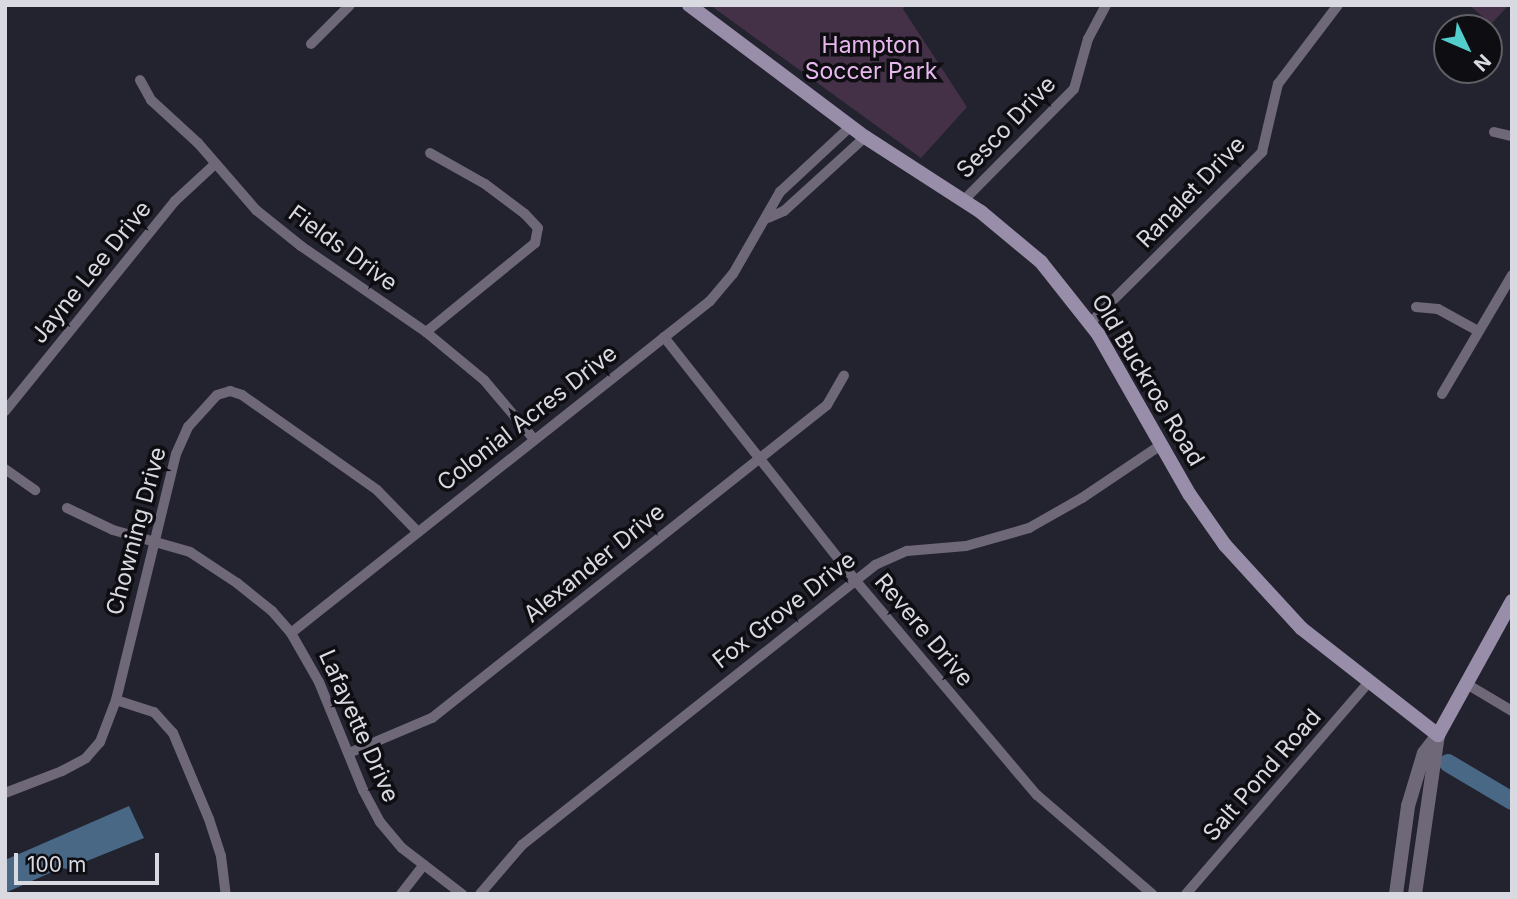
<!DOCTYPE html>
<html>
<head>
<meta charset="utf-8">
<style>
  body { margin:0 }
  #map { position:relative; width:1517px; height:899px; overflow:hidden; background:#23232f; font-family:Inter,sans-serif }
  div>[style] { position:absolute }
  .green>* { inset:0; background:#443147 }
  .water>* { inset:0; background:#496886 }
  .river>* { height:18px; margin:-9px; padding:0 9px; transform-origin:9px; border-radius:9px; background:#496886 }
  .minor>* { height:10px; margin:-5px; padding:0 5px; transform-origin:5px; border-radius:5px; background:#6f6879 }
  .tertiary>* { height:14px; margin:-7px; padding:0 7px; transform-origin:7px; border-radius:7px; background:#6f6879 }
  .secondary>* { height:14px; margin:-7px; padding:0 7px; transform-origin:7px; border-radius:7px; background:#998ea9 }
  span { translate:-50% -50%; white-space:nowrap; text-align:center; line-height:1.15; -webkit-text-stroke:7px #0d0d12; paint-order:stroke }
  .park-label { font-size:23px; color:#e7b7ee }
  .street-label { font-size:23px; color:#d9d9e2 }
  .frame { position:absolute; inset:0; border:7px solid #d9d9e2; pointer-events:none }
  .north { position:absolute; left:1433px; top:14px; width:70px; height:70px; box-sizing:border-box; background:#0d0d12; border:2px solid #5f5f65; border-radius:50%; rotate:134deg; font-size:19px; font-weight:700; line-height:28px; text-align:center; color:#d9d9e2 }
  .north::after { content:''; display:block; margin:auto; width:24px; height:32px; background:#52cdcb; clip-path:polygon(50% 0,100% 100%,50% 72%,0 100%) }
  .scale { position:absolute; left:14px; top:853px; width:145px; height:32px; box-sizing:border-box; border:4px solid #d9d9e2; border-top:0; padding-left:9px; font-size:21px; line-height:24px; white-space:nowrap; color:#d9d9e2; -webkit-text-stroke:5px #0d0d12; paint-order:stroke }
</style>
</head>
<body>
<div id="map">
  <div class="green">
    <div style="clip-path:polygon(710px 5px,906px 5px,903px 9px,967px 107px,921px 158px)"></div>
    <div style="clip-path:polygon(1469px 5px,1509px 5px,1491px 24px)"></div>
    <div style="clip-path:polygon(1452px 760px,1467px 765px,1481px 777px,1512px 791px,1512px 810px,1495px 796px,1451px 771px)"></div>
  </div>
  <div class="water">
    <div style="clip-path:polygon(129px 806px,144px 838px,67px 869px,61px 868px,5px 893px,5px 860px)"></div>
  </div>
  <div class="river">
    <div style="left:1448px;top:763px;width:74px;rotate:30.7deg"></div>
  </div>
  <div class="minor">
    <div style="left:311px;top:44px;width:55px;rotate:-45deg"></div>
    <div style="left:140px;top:80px;width:23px;rotate:61deg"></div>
    <div style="left:151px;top:100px;width:64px;rotate:42.5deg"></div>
    <div style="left:198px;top:143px;width:89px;rotate:49.1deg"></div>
    <div style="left:256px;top:210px;width:58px;rotate:38.7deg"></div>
    <div style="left:301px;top:246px;width:152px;rotate:34.5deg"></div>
    <div style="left:426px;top:332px;width:75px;rotate:39.6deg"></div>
    <div style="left:484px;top:380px;width:76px;rotate:49.8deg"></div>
    <div style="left:1494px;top:132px;width:18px;rotate:13deg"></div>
    <div style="left:964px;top:200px;width:156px;rotate:-45.3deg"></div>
    <div style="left:1074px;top:89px;width:52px;rotate:-74.4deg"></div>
    <div style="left:1088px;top:39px;width:38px;rotate:-62deg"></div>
    <div style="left:768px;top:218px;width:17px;rotate:-24deg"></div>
    <div style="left:784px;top:211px;width:110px;rotate:-42.4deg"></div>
    <div style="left:1416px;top:307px;width:22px;rotate:5deg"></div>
    <div style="left:1438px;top:309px;width:46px;rotate:28.8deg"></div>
    <div style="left:1090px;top:323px;width:243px;rotate:-44.8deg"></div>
    <div style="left:1262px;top:152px;width:70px;rotate:-76.8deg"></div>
    <div style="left:1278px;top:84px;width:99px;rotate:-52.8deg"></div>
    <div style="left:426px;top:332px;width:141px;rotate:-39.2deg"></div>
    <div style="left:535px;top:243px;width:15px;rotate:-79deg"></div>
    <div style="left:538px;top:228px;width:19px;rotate:-133deg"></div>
    <div style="left:525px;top:214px;width:50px;rotate:-143.1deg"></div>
    <div style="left:485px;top:184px;width:63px;rotate:-150.6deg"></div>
    <div style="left:664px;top:337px;width:309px;rotate:51.8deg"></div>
    <div style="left:855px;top:580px;width:282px;rotate:49.8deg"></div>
    <div style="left:1037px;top:795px;width:152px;rotate:40.7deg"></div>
    <div style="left:1442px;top:394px;width:138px;rotate:-59.5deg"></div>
    <div style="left:5px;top:411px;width:270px;rotate:-51deg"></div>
    <div style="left:175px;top:201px;width:54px;rotate:-42.8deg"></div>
    <div style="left:5px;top:469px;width:37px;rotate:35deg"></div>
    <div style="left:67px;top:508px;width:51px;rotate:25.6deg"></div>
    <div style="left:113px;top:530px;width:80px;rotate:15.9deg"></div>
    <div style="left:190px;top:552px;width:56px;rotate:33.4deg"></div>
    <div style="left:237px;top:583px;width:45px;rotate:38.7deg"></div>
    <div style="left:272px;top:611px;width:29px;rotate:49deg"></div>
    <div style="left:291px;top:633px;width:56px;rotate:60.3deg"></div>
    <div style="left:319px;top:682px;width:117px;rotate:67.8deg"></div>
    <div style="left:363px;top:790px;width:36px;rotate:62deg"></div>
    <div style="left:380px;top:822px;width:34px;rotate:50deg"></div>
    <div style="left:402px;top:848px;width:76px;rotate:37.5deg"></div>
    <div style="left:291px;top:633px;width:535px;rotate:-38.39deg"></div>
    <div style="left:710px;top:301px;width:35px;rotate:-50deg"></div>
    <div style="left:733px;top:274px;width:95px;rotate:-60.2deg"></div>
    <div style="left:780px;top:192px;width:96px;rotate:-42.9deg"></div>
    <div style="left:1465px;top:683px;width:55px;rotate:30.8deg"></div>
    <div style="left:116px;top:700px;width:40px;rotate:18deg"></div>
    <div style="left:154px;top:712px;width:28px;rotate:48deg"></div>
    <div style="left:173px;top:733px;width:93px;rotate:67.3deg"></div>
    <div style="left:209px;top:819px;width:39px;rotate:72deg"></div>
    <div style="left:221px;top:856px;width:38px;rotate:83deg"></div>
    <div style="left:349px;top:753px;width:90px;rotate:-22.9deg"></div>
    <div style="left:432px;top:718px;width:504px;rotate:-38.39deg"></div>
    <div style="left:827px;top:405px;width:34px;rotate:-60deg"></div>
    <div style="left:5px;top:793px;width:61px;rotate:-21.1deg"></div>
    <div style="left:62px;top:771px;width:27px;rotate:-28deg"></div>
    <div style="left:86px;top:758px;width:21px;rotate:-49deg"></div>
    <div style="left:100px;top:742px;width:45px;rotate:-69.1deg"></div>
    <div style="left:116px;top:700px;width:253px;rotate:-76.3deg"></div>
    <div style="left:176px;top:454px;width:30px;rotate:-66deg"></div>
    <div style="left:188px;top:427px;width:43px;rotate:-47.8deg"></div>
    <div style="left:217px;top:395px;width:14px;rotate:-17deg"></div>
    <div style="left:230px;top:391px;width:13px;rotate:18deg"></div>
    <div style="left:242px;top:395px;width:165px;rotate:35.1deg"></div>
    <div style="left:377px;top:490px;width:59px;rotate:45.7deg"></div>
    <div style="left:401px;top:894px;width:37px;rotate:-52deg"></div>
    <div style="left:480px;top:894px;width:65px;rotate:-49.4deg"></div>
    <div style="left:522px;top:845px;width:451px;rotate:-38.4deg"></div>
    <div style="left:875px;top:565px;width:35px;rotate:-24deg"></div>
    <div style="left:907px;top:551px;width:59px;rotate:-4.8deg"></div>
    <div style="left:966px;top:546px;width:66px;rotate:-15.9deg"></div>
    <div style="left:1029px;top:528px;width:61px;rotate:-29.5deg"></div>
    <div style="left:1082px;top:498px;width:95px;rotate:-33.9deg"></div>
    <div style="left:1186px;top:894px;width:280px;rotate:-49.2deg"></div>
  </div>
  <div class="tertiary">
    <div style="left:1396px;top:894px;width:89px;rotate:-82.2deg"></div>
    <div style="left:1408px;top:806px;width:55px;rotate:-73.2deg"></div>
    <div style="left:1424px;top:753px;width:23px;rotate:-52deg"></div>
    <div style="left:1415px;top:894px;width:161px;rotate:-81.8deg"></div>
  </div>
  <div class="secondary">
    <div style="left:689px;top:5px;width:220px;rotate:36.9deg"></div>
    <div style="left:865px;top:137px;width:138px;rotate:32.9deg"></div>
    <div style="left:981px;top:212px;width:78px;rotate:39.8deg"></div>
    <div style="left:1041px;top:262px;width:92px;rotate:51.6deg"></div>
    <div style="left:1098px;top:334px;width:185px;rotate:60.3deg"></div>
    <div style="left:1190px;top:495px;width:61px;rotate:55deg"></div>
    <div style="left:1225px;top:545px;width:113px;rotate:47.5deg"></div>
    <div style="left:1301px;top:628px;width:174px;rotate:38deg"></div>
    <div style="left:1438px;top:735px;width:153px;rotate:-61.1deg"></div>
  </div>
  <div class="park-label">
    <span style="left:871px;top:58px">Hampton<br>Soccer Park</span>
  </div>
  <div class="street-label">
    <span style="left:1006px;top:127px;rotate:-46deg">Sesco Drive</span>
    <span style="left:1191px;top:192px;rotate:-46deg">Ranalet Drive</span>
    <span style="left:343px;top:248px;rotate:36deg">Fields Drive</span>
    <span style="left:91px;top:272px;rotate:-51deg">Jayne Lee Drive</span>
    <span style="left:1148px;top:380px;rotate:59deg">Old Buckroe Road</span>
    <span style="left:527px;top:418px;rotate:-38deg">Colonial Acres Drive</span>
    <span style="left:136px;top:531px;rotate:-75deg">Chowning Drive</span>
    <span style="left:594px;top:563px;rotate:-39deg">Alexander Drive</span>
    <span style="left:784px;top:610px;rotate:-38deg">Fox Grove Drive</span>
    <span style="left:924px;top:630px;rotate:50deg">Revere Drive</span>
    <span style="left:359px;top:726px;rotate:66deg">Lafayette Drive</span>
    <span style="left:1262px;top:775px;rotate:-49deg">Salt Pond Road</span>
  </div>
  <div class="frame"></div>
  <div class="north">N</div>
  <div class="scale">100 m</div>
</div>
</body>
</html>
